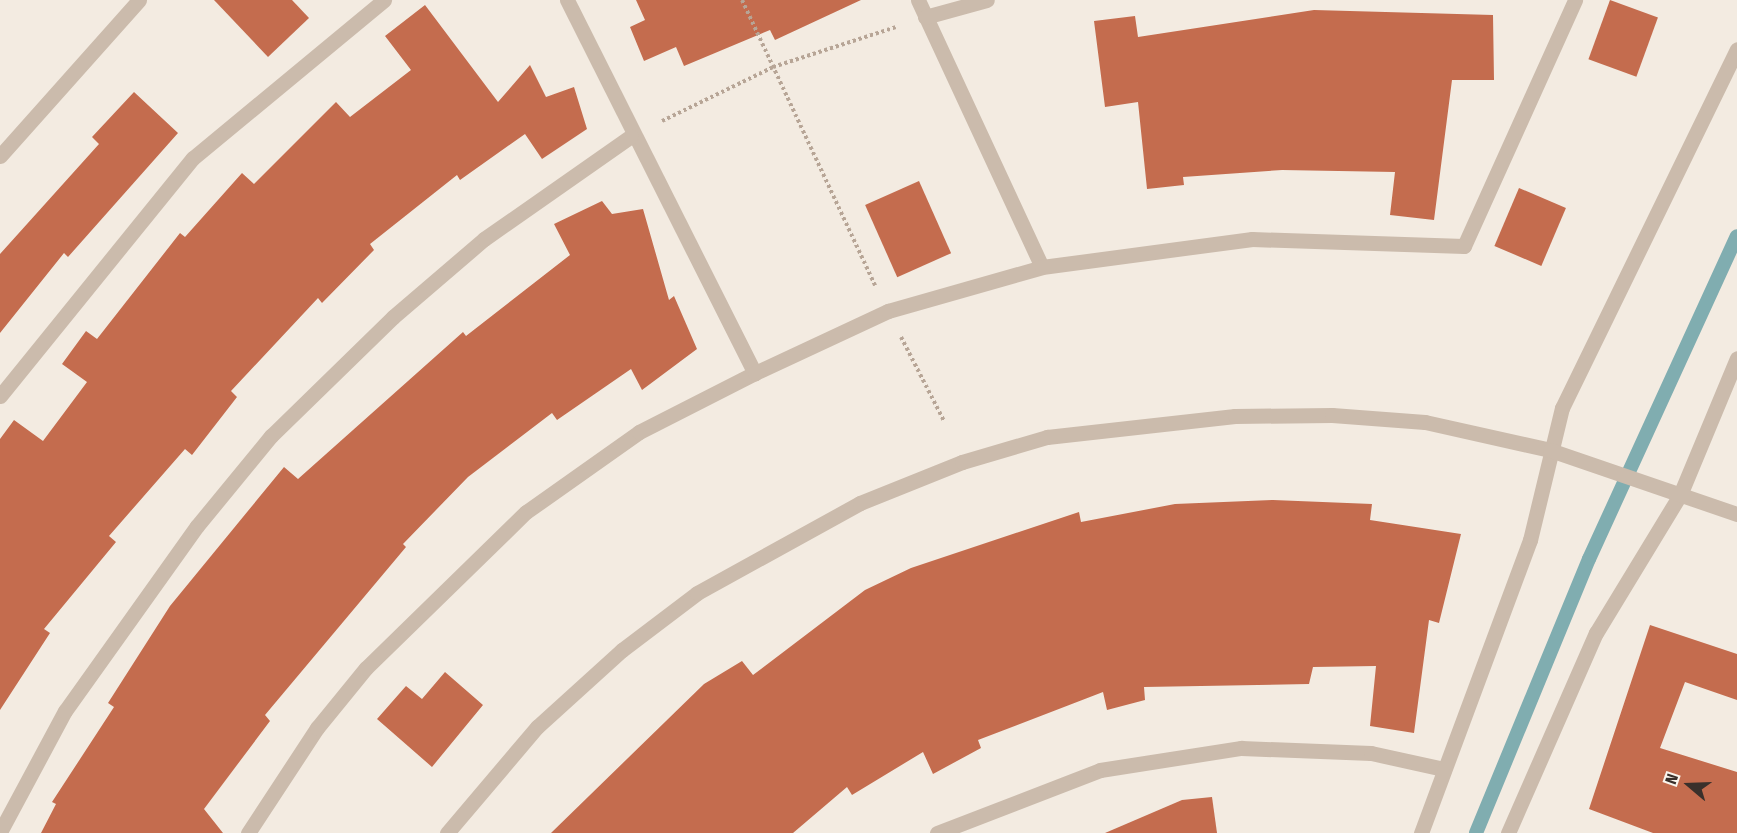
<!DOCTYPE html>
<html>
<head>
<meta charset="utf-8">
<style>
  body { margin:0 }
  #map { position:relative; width:1737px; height:833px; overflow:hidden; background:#f3ebe1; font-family:"Fira Sans Condensed",sans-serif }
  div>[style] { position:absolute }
  .stream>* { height:14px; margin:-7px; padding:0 7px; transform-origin:7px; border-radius:7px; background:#80adb0 }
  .building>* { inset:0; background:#c46c4e; transform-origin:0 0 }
  .path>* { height:4px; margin-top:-2px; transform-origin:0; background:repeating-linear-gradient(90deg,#b7a596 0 3px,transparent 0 6px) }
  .minor>* { height:15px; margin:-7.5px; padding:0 7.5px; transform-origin:7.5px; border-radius:7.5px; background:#cbbbac }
  .tertiary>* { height:15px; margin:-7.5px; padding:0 7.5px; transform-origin:7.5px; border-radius:7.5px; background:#cbbbac }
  span { translate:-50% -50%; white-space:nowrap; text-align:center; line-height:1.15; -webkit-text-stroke:6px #faf5ed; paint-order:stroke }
  .north { position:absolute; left:1659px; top:755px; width:60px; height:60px; -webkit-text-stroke:4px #faf5ed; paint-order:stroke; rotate:289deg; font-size:16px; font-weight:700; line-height:24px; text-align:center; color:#3a302b }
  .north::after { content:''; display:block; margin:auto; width:21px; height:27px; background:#3a302b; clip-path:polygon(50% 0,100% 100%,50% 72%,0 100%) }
</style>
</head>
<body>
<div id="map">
  <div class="stream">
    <div style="left:1476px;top:833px;width:296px;rotate:-67.6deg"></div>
    <div style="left:1589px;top:559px;width:355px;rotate:-65.4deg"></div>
  </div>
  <div class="building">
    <div style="clip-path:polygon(214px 0,292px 0,309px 18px,268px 57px)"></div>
    <div style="clip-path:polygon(636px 0,861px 0,775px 40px,770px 30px,684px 66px,676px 47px,644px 61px,630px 27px,645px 20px)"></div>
    <div style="left:1610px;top:0;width:51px;height:63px;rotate:20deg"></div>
    <div style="clip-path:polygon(425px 5px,498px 102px,530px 65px,546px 97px,574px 87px,587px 129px,542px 159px,525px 134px,460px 180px,457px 175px,370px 244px,374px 250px,322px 303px,318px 298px,231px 391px,237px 397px,192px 455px,185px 449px,109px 536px,116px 542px,44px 629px,50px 633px,0 710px,0 439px,14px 420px,43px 441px,87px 382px,62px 364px,86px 331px,97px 339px,180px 233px,185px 237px,242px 173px,254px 184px,336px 102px,350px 117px,411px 70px,385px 36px)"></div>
    <div style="clip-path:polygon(1314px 10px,1493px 15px,1494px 80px,1452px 80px,1434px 220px,1390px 215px,1395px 172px,1282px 170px,1183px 177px,1184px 185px,1147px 189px,1138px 102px,1105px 107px,1094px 21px,1135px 16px,1138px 37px)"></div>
    <div style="clip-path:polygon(134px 92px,178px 133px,68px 257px,64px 253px,0 333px,0 254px,99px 144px,92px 137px)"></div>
    <div style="left:919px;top:181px;width:79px;height:59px;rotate:66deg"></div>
    <div style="left:1519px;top:188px;width:51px;height:63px;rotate:23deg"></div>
    <div style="clip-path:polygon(602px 201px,612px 214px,643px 209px,669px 300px,674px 296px,697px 349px,642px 390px,631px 369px,557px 420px,552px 413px,468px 477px,403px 544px,406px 547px,265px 715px,270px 721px,204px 809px,223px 833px,41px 833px,56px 804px,52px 802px,114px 707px,108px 703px,170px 606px,284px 467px,298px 479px,463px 332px,466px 336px,570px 255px,554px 224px)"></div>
    <div style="clip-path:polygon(1273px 500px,1372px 504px,1370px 520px,1461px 534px,1439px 623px,1429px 620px,1414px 733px,1370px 726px,1376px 666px,1313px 667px,1309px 684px,1144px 687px,1145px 700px,1107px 710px,1103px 692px,978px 740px,981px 748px,933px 774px,923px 752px,852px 795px,847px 787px,793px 833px,551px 833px,704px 684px,742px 661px,753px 675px,865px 590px,911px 568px,1079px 512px,1081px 522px,1175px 504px)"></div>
    <div style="clip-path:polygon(1650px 625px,1737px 654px,1737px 700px,1685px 682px,1660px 748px,1737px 772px,1737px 833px,1653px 833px,1589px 809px)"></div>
    <div style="clip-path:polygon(445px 672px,483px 705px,432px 767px,377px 719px,406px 686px,422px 699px)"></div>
    <div style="clip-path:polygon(1212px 797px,1217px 833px,1105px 833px,1182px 800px)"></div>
  </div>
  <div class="path">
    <div style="left:742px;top:0;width:315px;rotate:65deg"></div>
    <div style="left:662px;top:121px;width:123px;rotate:-25.9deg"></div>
    <div style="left:773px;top:67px;width:129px;rotate:-18deg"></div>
    <div style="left:901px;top:337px;width:94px;rotate:62.9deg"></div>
  </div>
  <div class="minor">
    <div style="left:567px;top:0;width:418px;rotate:63.3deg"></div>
    <div style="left:918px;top:0;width:294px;rotate:65.1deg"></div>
    <div style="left:925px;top:17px;width:64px;rotate:-15.3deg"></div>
    <div style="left:0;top:156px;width:209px;rotate:-48.3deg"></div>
    <div style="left:0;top:396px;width:306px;rotate:-51deg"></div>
    <div style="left:193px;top:158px;width:248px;rotate:-39.6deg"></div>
    <div style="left:0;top:832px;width:137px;rotate:-61.8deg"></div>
    <div style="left:65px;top:711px;width:227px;rotate:-54.5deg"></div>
    <div style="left:197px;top:526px;width:117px;rotate:-50.6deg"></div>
    <div style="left:271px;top:436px;width:170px;rotate:-44.3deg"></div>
    <div style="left:393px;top:317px;width:120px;rotate:-40.6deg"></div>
    <div style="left:484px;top:239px;width:179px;rotate:-35deg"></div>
    <div style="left:248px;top:833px;width:126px;rotate:-56.7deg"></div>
    <div style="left:317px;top:728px;width:77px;rotate:-50.8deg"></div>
    <div style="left:366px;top:668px;width:223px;rotate:-44.3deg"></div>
    <div style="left:526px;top:512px;width:138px;rotate:-35.3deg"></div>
    <div style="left:639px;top:432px;width:130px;rotate:-27deg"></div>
    <div style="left:755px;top:373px;width:147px;rotate:-25deg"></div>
    <div style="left:888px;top:311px;width:160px;rotate:-15.9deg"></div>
    <div style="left:1042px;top:267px;width:212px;rotate:-7.6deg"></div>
    <div style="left:1252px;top:239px;width:212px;rotate:1.9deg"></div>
    <div style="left:1464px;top:246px;width:270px;rotate:-65.7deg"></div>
    <div style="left:937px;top:833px;width:175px;rotate:-21.1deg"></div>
    <div style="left:1100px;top:770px;width:143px;rotate:-8.9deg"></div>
    <div style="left:1241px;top:748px;width:130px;rotate:2.2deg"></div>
    <div style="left:1371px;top:753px;width:75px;rotate:12.4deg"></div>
    <div style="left:1421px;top:833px;width:313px;rotate:-69.6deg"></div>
    <div style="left:1530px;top:540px;width:136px;rotate:-76.4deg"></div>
    <div style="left:1562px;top:408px;width:399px;rotate:-64deg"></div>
    <div style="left:1508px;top:833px;width:219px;rotate:-66.3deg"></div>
    <div style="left:1596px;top:633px;width:162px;rotate:-58.7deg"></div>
    <div style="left:1680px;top:495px;width:148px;rotate:-67.4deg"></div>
  </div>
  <div class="tertiary">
    <div style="left:447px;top:833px;width:139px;rotate:-49.7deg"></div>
    <div style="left:537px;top:727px;width:115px;rotate:-42.2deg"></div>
    <div style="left:622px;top:650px;width:94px;rotate:-37.2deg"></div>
    <div style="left:697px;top:593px;width:186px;rotate:-28.9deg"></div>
    <div style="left:860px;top:503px;width:110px;rotate:-21.9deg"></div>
    <div style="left:962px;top:462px;width:89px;rotate:-16.4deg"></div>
    <div style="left:1047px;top:437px;width:189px;rotate:-6.4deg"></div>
    <div style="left:1235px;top:416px;width:97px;rotate:-0.6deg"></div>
    <div style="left:1332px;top:415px;width:93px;rotate:4.3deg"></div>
    <div style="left:1425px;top:422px;width:128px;rotate:12.6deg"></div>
    <div style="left:1550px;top:450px;width:198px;rotate:18.9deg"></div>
  </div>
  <div class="north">N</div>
</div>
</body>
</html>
